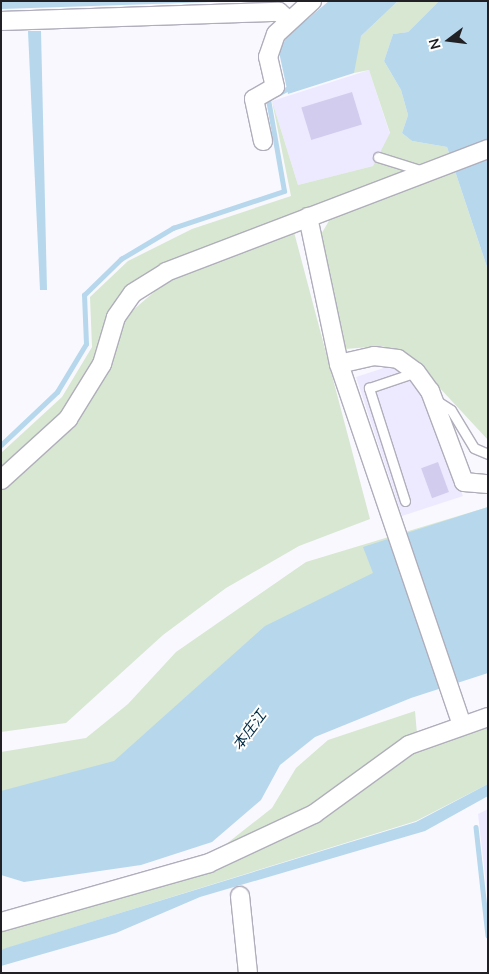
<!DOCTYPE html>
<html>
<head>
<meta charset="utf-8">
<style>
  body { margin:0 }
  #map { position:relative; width:489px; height:974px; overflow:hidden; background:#f9f8fe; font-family:Mulish,"Noto Sans JP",sans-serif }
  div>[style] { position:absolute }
  .built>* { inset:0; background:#edeaff }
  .green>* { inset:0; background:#d7e7d1 }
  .water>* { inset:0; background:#b6d7ec }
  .stream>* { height:4.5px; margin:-2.25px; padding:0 2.25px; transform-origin:2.25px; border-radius:2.25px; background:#b6d7ec }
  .building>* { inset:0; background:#d2cdee; transform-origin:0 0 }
  .roads { filter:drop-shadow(1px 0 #b0aebb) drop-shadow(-1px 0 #b0aebb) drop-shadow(0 1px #b0aebb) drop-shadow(0 -1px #b0aebb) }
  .service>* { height:9px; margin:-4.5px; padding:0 4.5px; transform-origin:4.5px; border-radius:4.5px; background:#fff }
  .minor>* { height:18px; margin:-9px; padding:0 9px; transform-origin:9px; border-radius:9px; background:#fff }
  span { translate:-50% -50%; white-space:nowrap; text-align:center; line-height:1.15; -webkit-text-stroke:4px #fff; paint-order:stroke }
  .water-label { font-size:15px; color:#032e45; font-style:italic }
  .frame { position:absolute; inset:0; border:2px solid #212125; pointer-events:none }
  .north { position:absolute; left:424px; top:15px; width:50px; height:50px; -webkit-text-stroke:4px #fff; paint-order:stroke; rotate:255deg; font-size:14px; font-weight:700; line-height:20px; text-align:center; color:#212125 }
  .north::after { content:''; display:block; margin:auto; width:18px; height:22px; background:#212125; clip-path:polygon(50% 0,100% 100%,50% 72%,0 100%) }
</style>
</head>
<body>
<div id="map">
  <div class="built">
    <div style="clip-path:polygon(369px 70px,390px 134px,373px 166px,298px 185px,272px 101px)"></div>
    <div style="clip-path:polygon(393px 365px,424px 392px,463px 496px,402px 516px,356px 377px)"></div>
    <div style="clip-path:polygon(488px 809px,488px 902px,478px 814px)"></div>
  </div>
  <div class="green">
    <div style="clip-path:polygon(398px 1px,439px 1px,408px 32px,393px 34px,384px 61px,401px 90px,408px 115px,402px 133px,412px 141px,447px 147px,449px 153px,171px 261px,131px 286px,98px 362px,66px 415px,1px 474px,1px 453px,62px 397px,92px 347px,90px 297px,128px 261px,192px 229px,291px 196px,272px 101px,298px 185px,373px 166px,390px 133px,369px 70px,354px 73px,355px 49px,361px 36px)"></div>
    <div style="clip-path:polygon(454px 168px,488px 270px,488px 440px,411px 357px,382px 346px,345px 349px,319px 238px,334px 212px)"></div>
    <div style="clip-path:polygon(294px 232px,370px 519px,299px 546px,226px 588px,163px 635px,66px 723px,1px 732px,1px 490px,70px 427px,125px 317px,168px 280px)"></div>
    <div style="clip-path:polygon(488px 507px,201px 745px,1px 823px,1px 752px,86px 738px,128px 704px,176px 652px,306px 562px)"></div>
    <div style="clip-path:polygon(415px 711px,417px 734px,427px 747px,488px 728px,488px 784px,416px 821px,1px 950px,1px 918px,211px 856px,272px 808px,296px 768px,328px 740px)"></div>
  </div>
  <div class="water">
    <div style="clip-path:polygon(1px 1px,243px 1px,1px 9px)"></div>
    <div style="clip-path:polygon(329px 1px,398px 1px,361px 36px,354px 73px,288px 94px,279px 52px,287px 36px)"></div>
    <div style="clip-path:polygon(439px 1px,488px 1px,488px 270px,447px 147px,412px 141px,402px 133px,408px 115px,401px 90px,384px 61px,393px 34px,408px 32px)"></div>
    <div style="clip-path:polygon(28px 31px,41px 31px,47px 290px,40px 290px)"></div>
    <div style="clip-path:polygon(488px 507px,488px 673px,411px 698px,315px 737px,280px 765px,261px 800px,212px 842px,141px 865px,24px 882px,1px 875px,1px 791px,114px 761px,265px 626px,373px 573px,363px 547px)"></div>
    <div style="clip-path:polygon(488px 784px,488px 796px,425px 831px,200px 897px,116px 933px,1px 966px,1px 950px,6px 948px,416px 822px)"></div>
  </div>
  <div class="stream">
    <div style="left:1px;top:445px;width:77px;rotate:-43.4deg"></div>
    <div style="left:57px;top:392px;width:56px;rotate:-58.9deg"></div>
    <div style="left:86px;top:344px;width:49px;rotate:-92.3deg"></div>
    <div style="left:84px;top:295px;width:52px;rotate:-44.2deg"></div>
    <div style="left:121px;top:259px;width:61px;rotate:-30.8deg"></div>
    <div style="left:173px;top:228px;width:117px;rotate:-18.4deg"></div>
    <div style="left:284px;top:191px;width:93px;rotate:-99.9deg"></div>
    <div style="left:268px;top:99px;width:26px;rotate:-28deg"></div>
    <div style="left:476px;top:827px;width:109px;rotate:83.7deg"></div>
  </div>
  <div class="building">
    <div style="left:352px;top:92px;width:34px;height:53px;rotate:73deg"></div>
    <div style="left:438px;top:462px;width:32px;height:18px;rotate:70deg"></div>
  </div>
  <div class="roads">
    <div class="service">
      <div style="left:378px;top:157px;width:47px;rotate:17.3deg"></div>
      <div style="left:434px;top:399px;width:20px;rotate:33deg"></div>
      <div style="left:451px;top:410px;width:44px;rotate:58.8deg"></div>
      <div style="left:474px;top:448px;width:15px;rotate:23deg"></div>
      <div style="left:405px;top:501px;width:119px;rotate:-107.7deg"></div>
      <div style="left:369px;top:388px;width:50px;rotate:-18.8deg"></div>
    </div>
    <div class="minor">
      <div style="left:1px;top:21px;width:278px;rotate:-1.9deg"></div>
      <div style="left:279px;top:12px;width:12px;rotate:42deg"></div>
      <div style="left:263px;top:141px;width:43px;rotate:-102.1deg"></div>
      <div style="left:254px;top:99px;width:24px;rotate:-30deg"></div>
      <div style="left:275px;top:87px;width:31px;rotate:-103deg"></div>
      <div style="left:268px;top:57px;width:24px;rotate:-71deg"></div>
      <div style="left:276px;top:34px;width:49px;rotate:-42.5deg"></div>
      <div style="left:308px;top:217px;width:150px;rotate:78.1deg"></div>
      <div style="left:339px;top:364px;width:381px;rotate:71.2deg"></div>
      <div style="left:339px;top:364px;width:36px;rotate:-13deg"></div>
      <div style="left:374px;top:356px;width:24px;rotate:7deg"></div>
      <div style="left:398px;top:359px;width:22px;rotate:36deg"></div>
      <div style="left:416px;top:372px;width:24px;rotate:54deg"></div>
      <div style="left:430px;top:391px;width:97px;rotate:69.5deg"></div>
      <div style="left:464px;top:482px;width:24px;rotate:5deg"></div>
      <div style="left:1px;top:480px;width:91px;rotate:-42.3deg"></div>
      <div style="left:68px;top:419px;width:65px;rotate:-58.3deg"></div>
      <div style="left:102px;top:364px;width:49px;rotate:-73.4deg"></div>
      <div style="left:116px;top:317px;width:29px;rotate:-55deg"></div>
      <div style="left:133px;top:293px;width:39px;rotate:-32deg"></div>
      <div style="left:166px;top:272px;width:345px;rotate:-20.9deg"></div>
      <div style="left:240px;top:896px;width:77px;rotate:84.1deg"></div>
      <div style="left:1px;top:922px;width:216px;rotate:-15.8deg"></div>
      <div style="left:209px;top:863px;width:116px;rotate:-25deg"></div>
      <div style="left:314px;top:814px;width:117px;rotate:-36deg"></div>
      <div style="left:409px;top:745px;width:84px;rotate:-19.5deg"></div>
    </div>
  </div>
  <div class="water-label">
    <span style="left:249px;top:730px;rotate:-53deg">本庄江</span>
  </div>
  <div class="frame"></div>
  <div class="north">N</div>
</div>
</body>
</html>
